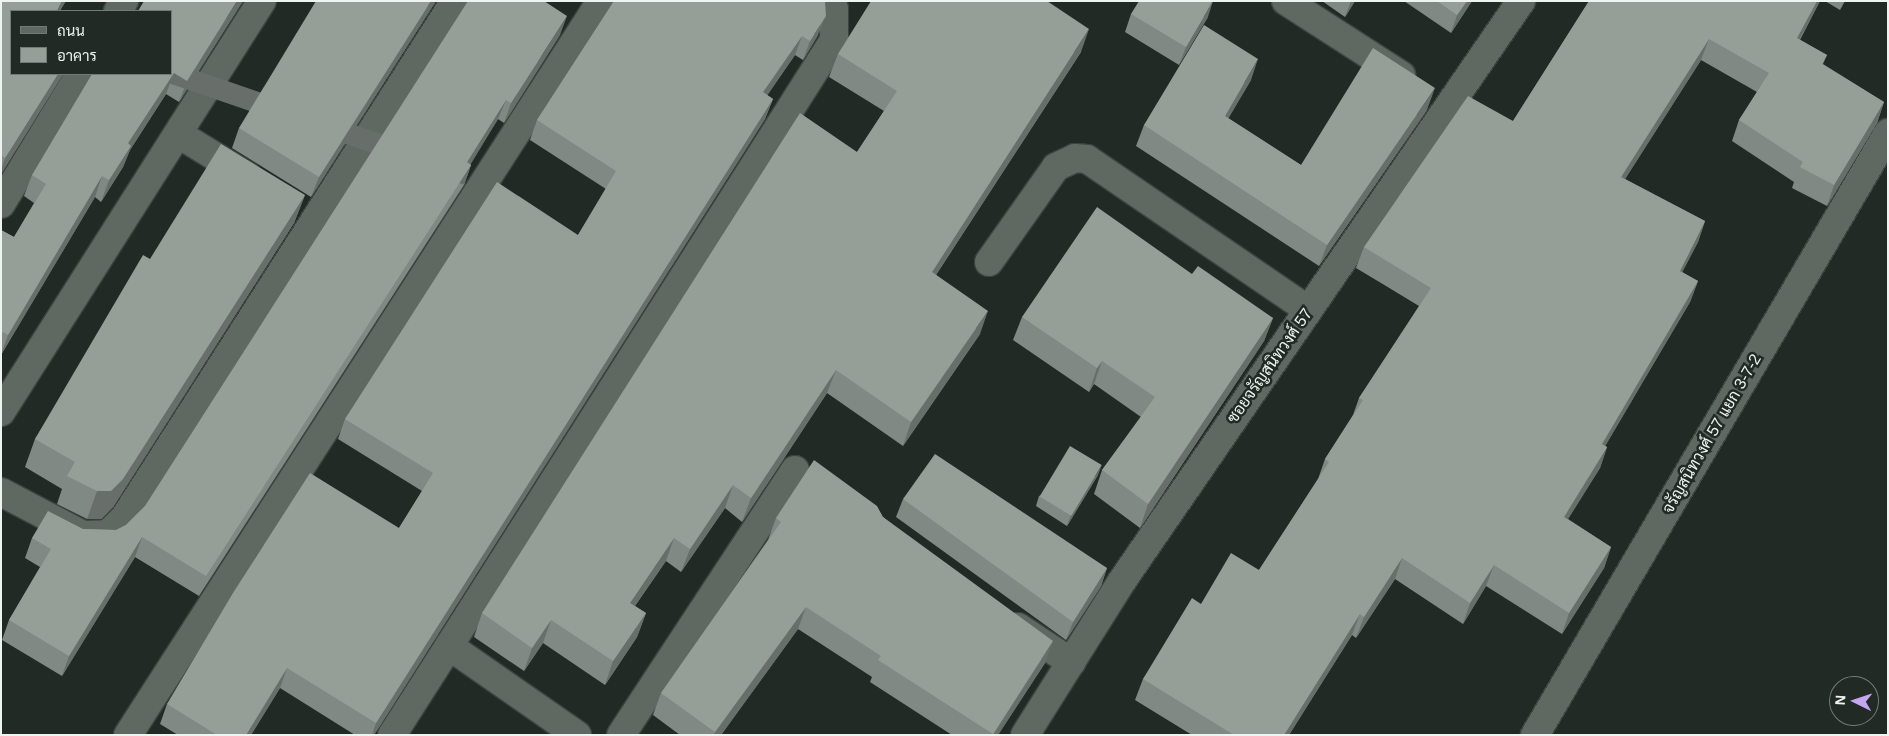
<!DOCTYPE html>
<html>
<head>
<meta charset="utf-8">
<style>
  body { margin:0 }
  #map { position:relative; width:1889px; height:736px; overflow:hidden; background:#212a24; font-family:Helvetica,Sarabun,sans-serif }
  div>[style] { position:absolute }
  .roads { filter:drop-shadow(1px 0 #3d443f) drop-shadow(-1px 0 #3d443f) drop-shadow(0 1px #3d443f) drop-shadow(0 -1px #3d443f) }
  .minor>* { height:28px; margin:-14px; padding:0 14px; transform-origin:14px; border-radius:14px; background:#5f6962 }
  .wall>* { inset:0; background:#808983 }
  .shaded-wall>* { inset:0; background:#686f6a; transform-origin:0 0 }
  .building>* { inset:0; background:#959f98; transform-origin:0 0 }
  span { translate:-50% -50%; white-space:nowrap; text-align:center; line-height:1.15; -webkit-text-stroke:5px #212a24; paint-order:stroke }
  .street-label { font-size:16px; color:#eff4f0 }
  .frame { position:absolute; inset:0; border:2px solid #eff4f0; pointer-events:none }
  .legend { position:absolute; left:10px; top:10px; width:162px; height:65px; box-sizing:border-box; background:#212a24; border:1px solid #737b76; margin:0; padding:6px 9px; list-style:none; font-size:15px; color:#eff4f0 }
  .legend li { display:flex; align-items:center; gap:10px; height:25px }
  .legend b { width:25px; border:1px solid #737b76 }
  .north { position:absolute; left:1829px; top:676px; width:50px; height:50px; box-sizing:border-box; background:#212a24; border:1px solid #737b76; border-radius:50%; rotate:274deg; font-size:14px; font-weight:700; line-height:20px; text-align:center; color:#eff4f0 }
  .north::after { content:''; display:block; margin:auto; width:18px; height:22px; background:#c5a7f1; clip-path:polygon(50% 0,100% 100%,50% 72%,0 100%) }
</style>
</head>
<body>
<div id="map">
  <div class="roads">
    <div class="minor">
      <div style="left:1286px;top:1px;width:137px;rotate:32.8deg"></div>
      <div style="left:118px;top:11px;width:12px;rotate:-59deg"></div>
      <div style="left:180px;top:135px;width:79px;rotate:31.5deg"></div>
      <div style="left:1px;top:204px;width:152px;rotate:-58.7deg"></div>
      <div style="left:989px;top:262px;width:116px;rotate:-54.8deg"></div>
      <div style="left:1056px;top:167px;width:21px;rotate:-25deg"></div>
      <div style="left:1075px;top:158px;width:12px;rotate:5deg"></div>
      <div style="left:1087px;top:159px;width:268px;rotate:34.3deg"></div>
      <div style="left:1px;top:412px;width:487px;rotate:-57.6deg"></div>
      <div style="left:1px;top:492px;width:93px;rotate:27.7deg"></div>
      <div style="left:83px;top:535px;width:25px;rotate:-2deg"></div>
      <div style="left:108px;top:534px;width:24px;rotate:-45deg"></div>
      <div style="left:125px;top:517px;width:612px;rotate:-57.4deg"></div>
      <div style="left:1018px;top:627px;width:64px;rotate:33.4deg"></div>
      <div style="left:449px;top:646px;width:718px;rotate:-57.57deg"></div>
      <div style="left:834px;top:40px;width:31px;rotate:-90deg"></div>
      <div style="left:834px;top:9px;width:9px;rotate:-111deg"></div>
      <div style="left:128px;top:735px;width:873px;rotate:-57.2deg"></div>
      <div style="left:392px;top:735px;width:106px;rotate:-57.4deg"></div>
      <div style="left:449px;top:646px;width:156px;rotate:34.8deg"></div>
      <div style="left:621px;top:735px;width:317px;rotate:-56.7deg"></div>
      <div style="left:1025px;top:735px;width:182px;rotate:-57.8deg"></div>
      <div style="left:1122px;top:581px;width:704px;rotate:-55.47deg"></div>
      <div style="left:1535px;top:735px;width:698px;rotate:-59.61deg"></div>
    </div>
  </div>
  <div class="wall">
    <div style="clip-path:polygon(1px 1px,11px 11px,63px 74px,1px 174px)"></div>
    <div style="clip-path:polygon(243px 1px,179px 102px,166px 94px,130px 150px,123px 167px,101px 202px,95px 197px,1px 355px,1px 230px,14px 237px,34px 203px,24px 196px,32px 175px,171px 74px)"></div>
    <div style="clip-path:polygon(436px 1px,311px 197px,232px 148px,239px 128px)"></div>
    <div style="clip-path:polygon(614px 1px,818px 35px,803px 60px,795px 55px,767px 95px,773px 99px,765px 119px,374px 735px,355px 735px,280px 688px,251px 735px,178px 735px,160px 724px,167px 704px,399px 528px,422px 491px,338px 439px,345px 419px,578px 235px,606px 189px,530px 140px,537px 120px)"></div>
    <div style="clip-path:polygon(1322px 1px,1355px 1px,1345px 17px)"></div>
    <div style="clip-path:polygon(1404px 1px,1472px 1px,1451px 33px)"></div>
    <div style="clip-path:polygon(1589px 1px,1820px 1px,1800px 40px,1827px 55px,1823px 64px,1884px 102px,1877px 123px,1827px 206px,1792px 188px,1794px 182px,1732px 141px,1739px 120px,1757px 92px,1701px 60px,1625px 179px,1705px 221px,1698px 242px,1682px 272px,1698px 281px,1690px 302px,1605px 446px,1607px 447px,1600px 468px,1568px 519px,1611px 547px,1604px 568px,1562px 634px,1486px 586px,1463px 624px,1395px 579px,1356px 638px,1352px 635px,1289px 735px,1192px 735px,1135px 700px,1143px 679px,1201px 604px,1259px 570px,1318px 479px,1325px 459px,1353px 415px,1359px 398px,1419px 306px,1356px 268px,1364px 247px,1513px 121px)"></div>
    <div style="clip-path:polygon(1825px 1px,1845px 1px,1840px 10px)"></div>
    <div style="clip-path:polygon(1131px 14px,1208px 17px,1179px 65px,1125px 32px)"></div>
    <div style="clip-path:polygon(560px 35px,504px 123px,498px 119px,470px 164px,471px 165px,464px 185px,199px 596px,135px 557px,62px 676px,2px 640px,9px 620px,40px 567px,25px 558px,32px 538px,83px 529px,116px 530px,126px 525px,145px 506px)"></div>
    <div style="clip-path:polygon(1081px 52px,936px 275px,980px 334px,903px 446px,827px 393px,742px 522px,725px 508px,681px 572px,666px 561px,635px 606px,646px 613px,637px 637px,605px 685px,543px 643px,524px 671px,474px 637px,482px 613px,857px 152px,884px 111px,829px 77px,838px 54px)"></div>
    <div style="clip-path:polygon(1251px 80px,1228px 118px,1301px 165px,1427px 110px,1319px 266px,1136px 146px,1144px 125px)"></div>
    <div style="clip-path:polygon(305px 195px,294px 223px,113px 507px,101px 519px,87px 519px,57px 504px,62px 489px,25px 467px,35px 439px,150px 259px)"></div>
    <div style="clip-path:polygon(1192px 274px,1273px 318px,1264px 341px,1140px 528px,1094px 494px,1102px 470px,1141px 417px,1094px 384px,1089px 392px,1013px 340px,1022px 317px)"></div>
    <div style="clip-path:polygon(1098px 475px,1067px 526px,1036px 506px,1039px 496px)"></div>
    <div style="clip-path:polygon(903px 499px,1107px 568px,1101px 586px,1066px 640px,896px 517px)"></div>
    <div style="clip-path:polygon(883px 517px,1045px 663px,998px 735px,952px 735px,870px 682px,872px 677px,798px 629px,721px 735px,680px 735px,653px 715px,661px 693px,768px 540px,776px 518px)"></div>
  </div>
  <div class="shaded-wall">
    <div style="clip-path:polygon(62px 1px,66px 1px,60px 11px,57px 11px)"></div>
    <div style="clip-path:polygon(237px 1px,243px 1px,179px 102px,187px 81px)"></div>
    <div style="clip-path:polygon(431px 1px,436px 1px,311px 197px,319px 177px)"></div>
    <div style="clip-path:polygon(1213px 1px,1208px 17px,1179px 65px,1186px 47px)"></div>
    <div style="clip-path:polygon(1351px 1px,1355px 1px,1345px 17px)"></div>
    <div style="clip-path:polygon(1467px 1px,1472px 1px,1451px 33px,1457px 15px)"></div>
    <div style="clip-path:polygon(1817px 1px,1820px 1px,1789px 59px,1797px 38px)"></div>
    <div style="clip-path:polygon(567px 16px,560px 35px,504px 123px,511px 103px)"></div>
    <div style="clip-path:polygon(826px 16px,818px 35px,803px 60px,810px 41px)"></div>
    <div style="clip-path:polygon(1089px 29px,1081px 52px,923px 295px,932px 272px)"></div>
    <div style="clip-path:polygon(802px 36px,795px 55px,756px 112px,763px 92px)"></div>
    <div style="clip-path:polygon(1709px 39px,1701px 60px,1613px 198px,1621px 177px)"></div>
    <div style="clip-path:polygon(1258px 59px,1251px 80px,1217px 138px,1225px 116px)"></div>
    <div style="clip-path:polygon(174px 73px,166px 94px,130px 150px,123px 167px,101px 202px,109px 180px,128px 143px)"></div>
    <div style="clip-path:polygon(58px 74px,63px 74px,1px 174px,1px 170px,5px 158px)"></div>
    <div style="clip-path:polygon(1435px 88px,1427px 110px,1319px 266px,1327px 245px)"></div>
    <div style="clip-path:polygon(773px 99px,765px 119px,374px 735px,372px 735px,376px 723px)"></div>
    <div style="clip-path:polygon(506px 100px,498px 119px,460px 182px,467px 162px)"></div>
    <div style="clip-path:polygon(1884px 102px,1877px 123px,1827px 206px,1834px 185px)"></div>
    <div style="left:471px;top:165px;width:21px;height:489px;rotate:109deg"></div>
    <div style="clip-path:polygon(102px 176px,95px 197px,1px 355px,8px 335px)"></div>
    <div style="clip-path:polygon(305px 195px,294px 223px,113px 507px,101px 519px,87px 519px,97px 491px)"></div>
    <div style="clip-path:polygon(1705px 221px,1698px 242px,1672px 292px,1680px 271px)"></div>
    <div style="clip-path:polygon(1698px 281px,1690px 302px,1594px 465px,1602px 444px)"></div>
    <div style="clip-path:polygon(988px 311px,980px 334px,903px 446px,911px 422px)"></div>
    <div style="clip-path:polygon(1273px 318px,1264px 341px,1140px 528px,1148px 504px)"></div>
    <div style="clip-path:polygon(1102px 361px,1094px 384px,1089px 392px,1097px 368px)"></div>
    <div style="clip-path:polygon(836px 370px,827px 393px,742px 522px,751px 498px)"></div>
    <div style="clip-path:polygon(1607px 447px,1600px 468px,1556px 538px,1564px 517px)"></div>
    <div style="clip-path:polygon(1102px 465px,1098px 475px,1067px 526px,1070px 517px)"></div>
    <div style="clip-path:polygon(733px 485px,725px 508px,681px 572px,690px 549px)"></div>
    <div style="clip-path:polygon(142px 537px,135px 557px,62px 676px,69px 656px)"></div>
    <div style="clip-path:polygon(674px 538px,666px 561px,621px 626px,630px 603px)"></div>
    <div style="clip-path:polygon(1611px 547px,1604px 568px,1562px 634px,1569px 613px)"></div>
    <div style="clip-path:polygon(1402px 558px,1395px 579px,1356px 638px,1364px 617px)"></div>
    <div style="clip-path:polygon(1494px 565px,1486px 586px,1463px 624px,1470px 603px)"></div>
    <div style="clip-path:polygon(1107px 568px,1101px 586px,1066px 640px,1073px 622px)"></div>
    <div style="clip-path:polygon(806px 607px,798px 629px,721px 735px,714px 735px,715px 732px)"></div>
    <div style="clip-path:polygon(646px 613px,637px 637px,605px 685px,613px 661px)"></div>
    <div style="clip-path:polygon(1360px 614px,1352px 635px,1289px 735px,1284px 735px)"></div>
    <div style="clip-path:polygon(551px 620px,543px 643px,524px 671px,532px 648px)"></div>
    <div style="clip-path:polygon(1053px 641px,1045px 663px,998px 735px,993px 735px)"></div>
    <div style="clip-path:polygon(287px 668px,280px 688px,251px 735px,246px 735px)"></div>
  </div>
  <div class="building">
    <div style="clip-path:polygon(1px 1px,62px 1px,57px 11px,11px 11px,11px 74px,58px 74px,5px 158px,1px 155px)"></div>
    <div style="clip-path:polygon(144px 1px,237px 1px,187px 81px,174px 73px,128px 143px,131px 146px,109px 180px,102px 176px,8px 335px,3px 332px,1px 336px,1px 230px,14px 237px,46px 184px,32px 175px,92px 74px,171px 74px,171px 11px,138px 11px)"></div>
    <div style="clip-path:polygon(316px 1px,431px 1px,319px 177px,239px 128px)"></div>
    <div style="clip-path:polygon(468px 1px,544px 1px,567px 16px,511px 103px,506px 100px,467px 162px,471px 165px,206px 576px,142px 537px,69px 656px,9px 620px,51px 549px,32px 538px,48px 511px,83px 529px,116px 530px,126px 525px,145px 506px)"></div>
    <div style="clip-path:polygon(614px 1px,825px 1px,826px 16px,810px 41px,802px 36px,763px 92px,773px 99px,376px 723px,287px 668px,246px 735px,217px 735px,167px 704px,233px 593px,310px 473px,399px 528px,433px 473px,345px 419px,497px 182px,578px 235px,616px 171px,537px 120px)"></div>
    <div style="clip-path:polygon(871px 1px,1047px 1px,1089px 29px,932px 272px,988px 311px,911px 422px,836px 370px,751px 498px,733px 485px,690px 549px,674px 538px,630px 603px,646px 613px,613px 661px,551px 620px,532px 648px,482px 613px,800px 113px,857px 152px,897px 91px,838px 54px)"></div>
    <div style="clip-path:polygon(1139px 1px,1213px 1px,1186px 47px,1131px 14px)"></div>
    <div style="clip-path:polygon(1437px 1px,1467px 1px,1457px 15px)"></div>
    <div style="clip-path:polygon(1589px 1px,1817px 1px,1797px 38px,1827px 55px,1822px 64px,1884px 102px,1834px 185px,1800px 167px,1803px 162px,1739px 120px,1769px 73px,1709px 39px,1621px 177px,1705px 221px,1680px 271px,1698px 281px,1602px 444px,1607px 447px,1564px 517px,1611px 547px,1569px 613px,1494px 565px,1470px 603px,1402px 558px,1364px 617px,1360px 614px,1284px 735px,1234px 735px,1143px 679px,1192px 598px,1201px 604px,1231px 553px,1259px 570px,1329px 462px,1325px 459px,1363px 400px,1359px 398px,1431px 288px,1364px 247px,1468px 96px,1513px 121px)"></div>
    <div style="clip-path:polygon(1204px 25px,1258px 59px,1225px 116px,1301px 165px,1373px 48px,1435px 88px,1327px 245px,1144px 125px)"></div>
    <div style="clip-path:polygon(221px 144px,305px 195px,123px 479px,111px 491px,97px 491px,67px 476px,75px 462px,35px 439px,143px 255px,150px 259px)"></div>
    <div style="clip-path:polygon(1097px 207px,1192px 274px,1198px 266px,1273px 318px,1148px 504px,1102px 470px,1155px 397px,1102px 361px,1097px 368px,1022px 317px)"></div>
    <div style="left:1070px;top:446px;width:37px;height:59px;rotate:31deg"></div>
    <div style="clip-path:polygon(935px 454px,1107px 568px,1073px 622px,903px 499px)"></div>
    <div style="clip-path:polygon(814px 460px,877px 506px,883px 517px,1053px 641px,993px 734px,878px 660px,881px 656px,806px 607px,715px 732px,661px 693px,781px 522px,776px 518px)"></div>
  </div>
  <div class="street-label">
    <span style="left:1270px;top:366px;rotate:-55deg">ซอยจรัญสนิทวงศ์ 57</span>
    <span style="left:1712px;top:434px;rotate:-60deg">จรัญสนิทวงศ์ 57 แยก 3-7-2</span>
  </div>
  <div class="frame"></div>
  <ul class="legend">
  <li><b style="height:6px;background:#5f6962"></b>ถนน</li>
  <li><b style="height:14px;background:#959f98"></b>อาคาร</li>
  </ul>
  <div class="north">N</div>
</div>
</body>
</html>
